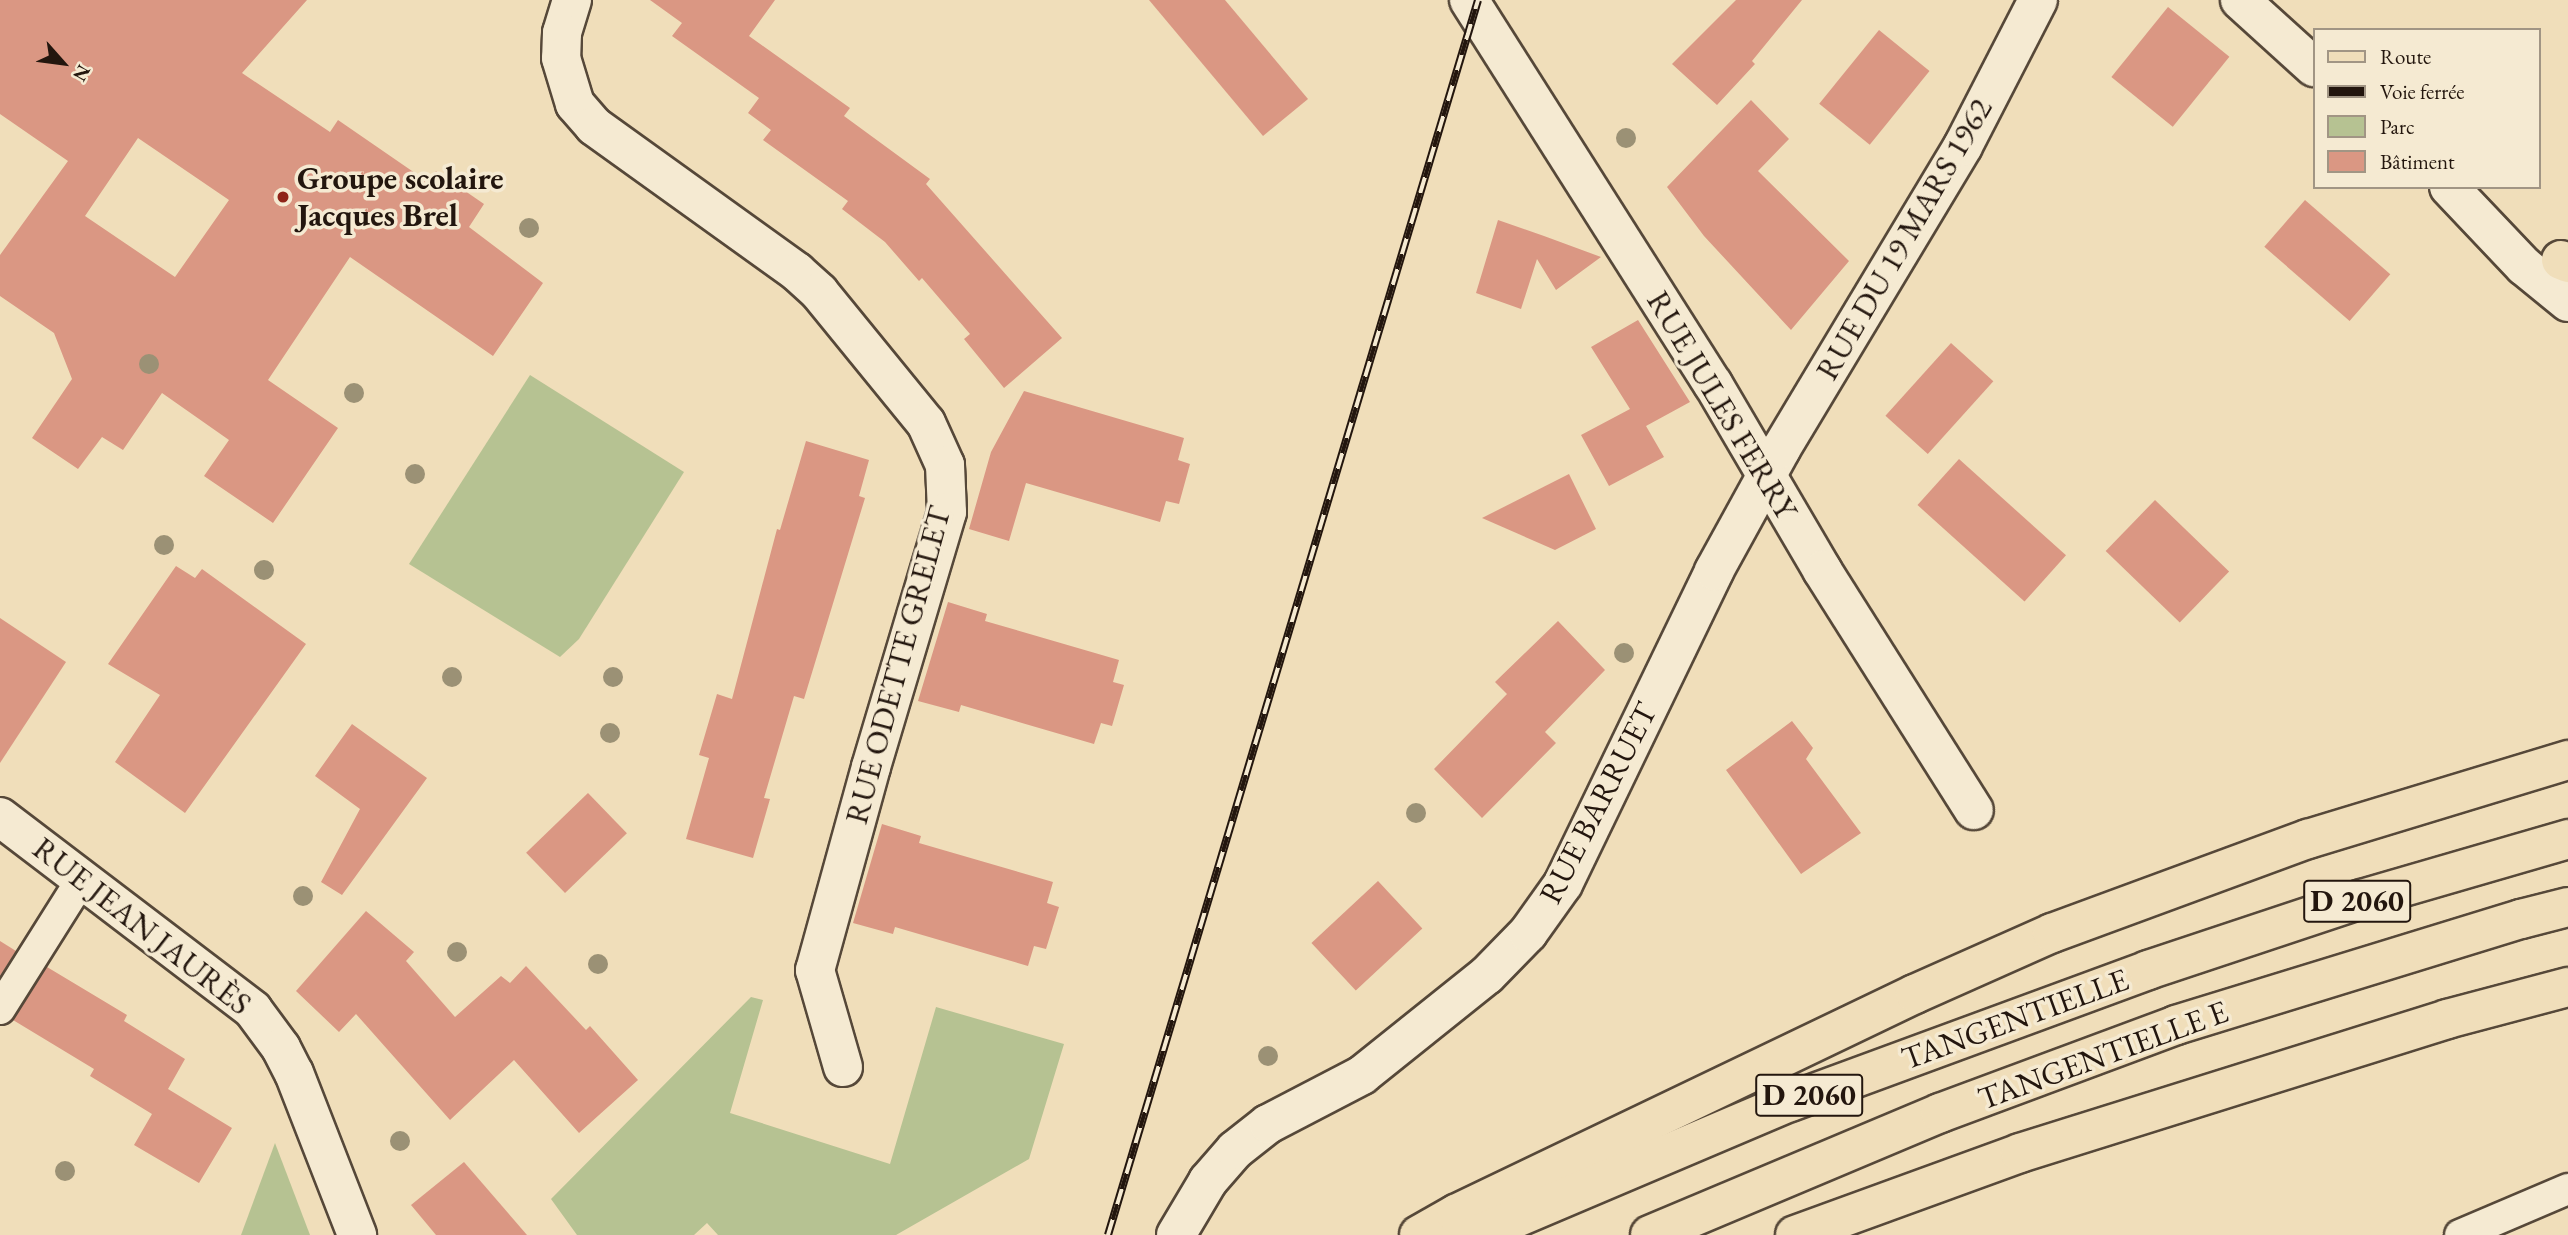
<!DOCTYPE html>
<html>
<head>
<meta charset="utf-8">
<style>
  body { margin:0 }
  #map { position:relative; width:2568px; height:1235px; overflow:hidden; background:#f0deba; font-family:"EB Garamond",serif }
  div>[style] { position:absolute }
  .green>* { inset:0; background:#b6c292 }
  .building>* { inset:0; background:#da9783; transform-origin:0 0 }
  .roads { filter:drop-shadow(2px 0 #564839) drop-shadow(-2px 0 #564839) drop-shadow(0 2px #564839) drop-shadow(0 -2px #564839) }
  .service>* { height:30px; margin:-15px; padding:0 15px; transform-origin:15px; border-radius:15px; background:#f5ead2 }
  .minor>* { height:38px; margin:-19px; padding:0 19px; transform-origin:19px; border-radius:19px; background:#f5ead2 }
  .tertiary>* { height:38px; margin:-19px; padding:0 19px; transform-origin:19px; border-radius:19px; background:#f5ead2 }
  .primary>* { height:38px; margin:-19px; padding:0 19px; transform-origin:19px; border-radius:19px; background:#f0deba }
  .rail>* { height:8px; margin-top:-4px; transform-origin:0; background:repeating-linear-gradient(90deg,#f5ead2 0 16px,#23160e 0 32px); box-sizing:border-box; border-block:2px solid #23160e }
  .trees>* { width:20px; height:20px; margin:-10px; border-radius:50%; background:#9b9175 }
  .dots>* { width:19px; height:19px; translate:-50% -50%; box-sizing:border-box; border:4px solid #f5ead2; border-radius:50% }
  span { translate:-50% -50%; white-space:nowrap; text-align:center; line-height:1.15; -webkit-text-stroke:7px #f5ead2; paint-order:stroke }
  .shield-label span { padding:2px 5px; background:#f5ead2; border:2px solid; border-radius:5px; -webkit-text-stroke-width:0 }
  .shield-label { font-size:30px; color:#23160e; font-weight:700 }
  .poi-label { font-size:32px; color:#23160e; font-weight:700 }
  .left { translate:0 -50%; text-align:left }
  .street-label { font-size:32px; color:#23160e }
  .legend { position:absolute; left:2313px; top:28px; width:228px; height:161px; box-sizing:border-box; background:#f5ead2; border:2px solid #a19584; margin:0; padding:9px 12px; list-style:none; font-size:21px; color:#23160e }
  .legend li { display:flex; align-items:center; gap:14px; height:35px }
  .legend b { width:35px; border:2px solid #a19584 }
  .north { position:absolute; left:28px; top:28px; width:70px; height:70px; -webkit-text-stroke:5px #f5ead2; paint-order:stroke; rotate:118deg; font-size:19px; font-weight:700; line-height:28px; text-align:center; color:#23160e }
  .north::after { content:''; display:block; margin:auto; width:24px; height:32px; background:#23160e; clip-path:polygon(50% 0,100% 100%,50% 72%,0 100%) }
</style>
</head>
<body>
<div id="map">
  <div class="green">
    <div style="clip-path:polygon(530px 375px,684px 472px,579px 639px,560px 657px,409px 564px)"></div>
    <div style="clip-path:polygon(751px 997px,763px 1000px,730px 1113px,890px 1164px,936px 1007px,1064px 1044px,1029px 1159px,896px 1235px,718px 1235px,707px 1223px,694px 1235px,577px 1235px,551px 1199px)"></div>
    <div style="clip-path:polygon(275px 1143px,310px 1235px,241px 1235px)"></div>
  </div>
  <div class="building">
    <div style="clip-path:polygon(evenodd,0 0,307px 0,242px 73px,330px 132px,338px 120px,428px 182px,436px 171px,484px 204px,469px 227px,543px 283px,493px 356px,350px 257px,268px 380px,338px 428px,273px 523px,204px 476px,229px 440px,162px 393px,123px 450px,102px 437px,78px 469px,32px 438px,72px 379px,54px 333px,0 296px,0 255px,68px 161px,0 114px,0 0,138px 138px,229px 200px,175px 277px,85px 216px,138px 138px)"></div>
    <div style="clip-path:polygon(650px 0,775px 0,749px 36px,850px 108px,844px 116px,930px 179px,926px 184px,1062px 338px,1004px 388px,964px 339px,970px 334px,922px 278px,919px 281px,885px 242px,842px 209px,848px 201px,763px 140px,771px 130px,748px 113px,759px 98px,672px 36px,682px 23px)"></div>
    <div style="clip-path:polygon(1149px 0,1225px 0,1308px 99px,1263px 136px)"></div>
    <div style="clip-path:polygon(1736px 0,1802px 0,1752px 61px,1755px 64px,1717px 105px,1672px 64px)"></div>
    <div style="left:2168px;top:7px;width:79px;height:90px;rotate:39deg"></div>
    <div style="left:1879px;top:30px;width:65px;height:95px;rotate:39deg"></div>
    <div style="clip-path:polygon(1751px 100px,1789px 139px,1758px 171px,1849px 261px,1791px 330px,1704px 236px,1667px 187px)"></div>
    <div style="left:2305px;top:200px;width:113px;height:62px;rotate:41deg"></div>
    <div style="clip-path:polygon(1498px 220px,1544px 236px,1601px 257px,1556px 290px,1537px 259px,1521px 309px,1476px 293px)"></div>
    <div style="clip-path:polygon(1638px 320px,1690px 402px,1646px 426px,1664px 457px,1609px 486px,1581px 435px,1630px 409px,1591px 347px)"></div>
    <div style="left:1951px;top:343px;width:57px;height:98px;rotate:42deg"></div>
    <div style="clip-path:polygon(1024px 391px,1184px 438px,1178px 460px,1190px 464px,1179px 504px,1166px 501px,1160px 522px,1026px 483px,1009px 541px,969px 529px,991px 452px)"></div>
    <div style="clip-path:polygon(806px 441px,869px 460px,859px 496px,865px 498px,804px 699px,794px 696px,764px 798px,770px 799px,753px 858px,686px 839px,709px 758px,699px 755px,717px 694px,732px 699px,777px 529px,780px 530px)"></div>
    <div style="left:1959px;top:459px;width:144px;height:62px;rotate:42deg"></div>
    <div style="clip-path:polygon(1569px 474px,1596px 529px,1555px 550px,1482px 518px)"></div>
    <div style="left:2155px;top:500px;width:103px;height:71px;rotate:44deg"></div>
    <div style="clip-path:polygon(176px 566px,195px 578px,202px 569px,306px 644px,185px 813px,115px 762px,160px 695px,108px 664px)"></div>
    <div style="clip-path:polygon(948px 602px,987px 614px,985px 621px,1119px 660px,1113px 682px,1124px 685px,1112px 726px,1101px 723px,1094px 744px,961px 705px,959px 712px,918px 701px)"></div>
    <div style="clip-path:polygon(0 618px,66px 662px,0 763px)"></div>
    <div style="clip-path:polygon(1558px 621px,1605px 670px,1545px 732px,1556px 743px,1482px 818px,1434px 769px,1507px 694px,1495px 682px)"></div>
    <div style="clip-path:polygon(1792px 721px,1813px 748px,1806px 759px,1861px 833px,1801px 874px,1726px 770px)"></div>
    <div style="clip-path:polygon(352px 724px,427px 778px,342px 895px,321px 882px,360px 809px,315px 776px)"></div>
    <div style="left:588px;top:793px;width:56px;height:86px;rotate:46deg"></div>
    <div style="clip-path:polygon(882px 824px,921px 836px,919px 843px,1053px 882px,1047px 903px,1059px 907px,1046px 949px,1034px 946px,1028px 966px,895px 927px,893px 934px,853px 923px)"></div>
    <div style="left:1378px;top:881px;width:65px;height:91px;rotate:47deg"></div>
    <div style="clip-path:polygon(366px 911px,414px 952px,406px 961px,455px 1017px,501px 976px,510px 983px,526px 966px,586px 1030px,590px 1026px,638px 1080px,579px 1133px,514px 1060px,450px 1120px,356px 1014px,339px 1032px,296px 991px)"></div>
    <div style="clip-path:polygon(0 941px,16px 951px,0 976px)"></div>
    <div style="clip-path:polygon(47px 967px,127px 1015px,124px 1021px,185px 1059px,168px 1089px,232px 1128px,199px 1183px,134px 1145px,152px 1114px,90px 1076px,94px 1069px,13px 1020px)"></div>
    <div style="clip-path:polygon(464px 1162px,527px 1235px,436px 1235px,411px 1205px)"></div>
  </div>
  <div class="roads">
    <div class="service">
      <div style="left:0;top:1009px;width:156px;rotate:-57.8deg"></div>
      <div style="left:2460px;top:1235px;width:117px;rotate:-23.1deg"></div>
    </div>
    <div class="minor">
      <div style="left:572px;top:0;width:34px;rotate:107deg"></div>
      <div style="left:562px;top:33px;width:25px;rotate:92deg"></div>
      <div style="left:561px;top:58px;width:48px;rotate:73.1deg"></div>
      <div style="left:575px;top:104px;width:29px;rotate:49deg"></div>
      <div style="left:594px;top:126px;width:250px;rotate:35.7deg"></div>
      <div style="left:797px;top:272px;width:30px;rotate:42deg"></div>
      <div style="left:819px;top:292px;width:169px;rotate:50.8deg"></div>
      <div style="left:926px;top:423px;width:46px;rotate:65.7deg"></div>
      <div style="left:945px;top:465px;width:47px;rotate:87.6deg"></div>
      <div style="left:947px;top:512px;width:266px;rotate:106.6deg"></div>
      <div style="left:871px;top:767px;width:211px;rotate:105.4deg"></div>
      <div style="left:815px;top:970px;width:101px;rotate:73.9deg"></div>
      <div style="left:1469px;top:0;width:455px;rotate:57.6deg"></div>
      <div style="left:1713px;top:384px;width:216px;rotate:59.6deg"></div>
      <div style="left:1822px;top:570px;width:284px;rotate:57.7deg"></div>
      <div style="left:0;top:817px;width:318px;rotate:37.3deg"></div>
      <div style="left:253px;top:1010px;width:47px;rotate:53.6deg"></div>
      <div style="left:281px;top:1048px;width:28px;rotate:63deg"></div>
      <div style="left:294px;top:1073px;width:174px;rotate:68.7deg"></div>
      <div style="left:1176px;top:1235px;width:63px;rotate:-59.3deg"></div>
      <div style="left:1208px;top:1181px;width:41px;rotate:-48.9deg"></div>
      <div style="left:1235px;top:1150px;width:42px;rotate:-38.2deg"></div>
      <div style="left:1268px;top:1124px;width:106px;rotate:-27.5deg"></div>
      <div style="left:1362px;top:1075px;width:160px;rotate:-38.7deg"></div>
      <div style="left:1487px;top:975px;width:59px;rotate:-45.7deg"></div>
      <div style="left:1528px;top:933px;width:60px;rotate:-54.5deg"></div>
      <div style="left:1563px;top:884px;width:348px;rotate:-64.2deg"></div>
      <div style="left:1714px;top:571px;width:139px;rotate:-61.2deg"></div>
      <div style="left:1781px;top:449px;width:353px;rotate:-59deg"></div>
      <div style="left:1963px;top:146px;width:164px;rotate:-62.8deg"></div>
    </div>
    <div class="tertiary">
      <div style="left:2240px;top:0;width:100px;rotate:42.2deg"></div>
      <div style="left:2449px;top:187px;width:109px;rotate:46.5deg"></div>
      <div style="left:2524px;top:266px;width:57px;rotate:39.3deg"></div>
    </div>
    <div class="primary">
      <div style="left:2561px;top:260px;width:8px;rotate:23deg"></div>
      <div style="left:1419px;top:1235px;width:43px;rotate:-29.6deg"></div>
      <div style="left:1456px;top:1214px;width:509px;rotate:-25.61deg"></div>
      <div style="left:1915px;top:994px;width:150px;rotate:-24deg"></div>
      <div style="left:2052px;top:933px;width:273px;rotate:-20.2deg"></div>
      <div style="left:2308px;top:839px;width:272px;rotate:-16.9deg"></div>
      <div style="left:1476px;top:1235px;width:341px;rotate:-23deg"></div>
      <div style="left:1790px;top:1102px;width:382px;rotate:-20.2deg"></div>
      <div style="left:2148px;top:970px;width:225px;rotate:-18.4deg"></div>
      <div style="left:2362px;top:899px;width:215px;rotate:-16.2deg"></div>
      <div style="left:1650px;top:1235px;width:315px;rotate:-22.8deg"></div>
      <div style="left:1940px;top:1113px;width:252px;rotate:-20.4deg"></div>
      <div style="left:2176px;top:1025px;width:361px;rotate:-17.1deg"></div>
      <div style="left:2521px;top:919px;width:49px;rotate:-14.3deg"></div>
      <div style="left:1795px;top:1235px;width:239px;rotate:-20deg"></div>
      <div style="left:2020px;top:1153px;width:448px;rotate:-17.4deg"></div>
      <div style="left:2447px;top:1019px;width:125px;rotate:-14.8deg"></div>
    </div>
  </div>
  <div class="rail">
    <div style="left:1108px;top:1235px;width:1289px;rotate:-73.32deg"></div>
  </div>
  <div class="trees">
    <div style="left:1626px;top:138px"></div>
    <div style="left:529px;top:228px"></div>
    <div style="left:149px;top:364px"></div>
    <div style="left:354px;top:393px"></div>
    <div style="left:415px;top:474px"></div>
    <div style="left:164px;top:545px"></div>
    <div style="left:264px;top:570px"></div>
    <div style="left:1624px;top:653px"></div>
    <div style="left:452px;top:677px"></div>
    <div style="left:613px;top:677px"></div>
    <div style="left:610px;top:733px"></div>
    <div style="left:1416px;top:813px"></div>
    <div style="left:303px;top:896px"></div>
    <div style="left:457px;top:952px"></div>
    <div style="left:598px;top:964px"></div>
    <div style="left:1268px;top:1056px"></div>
    <div style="left:400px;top:1141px"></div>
    <div style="left:65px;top:1171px"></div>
  </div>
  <div class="dots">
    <div style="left:283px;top:197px;background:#8f2418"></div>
  </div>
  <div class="shield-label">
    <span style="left:2357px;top:901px">D 2060</span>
    <span style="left:1809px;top:1095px">D 2060</span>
  </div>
  <div class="poi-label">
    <span class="left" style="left:297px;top:197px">Groupe scolaire<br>Jacques Brel</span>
  </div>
  <div class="street-label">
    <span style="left:1904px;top:239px;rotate:-60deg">RUE DU 19 MARS 1962</span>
    <span style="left:1722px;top:405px;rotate:59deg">RUE JULES FERRY</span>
    <span style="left:898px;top:665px;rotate:-75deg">RUE ODETTE GRELET</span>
    <span style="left:1598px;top:803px;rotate:-63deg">RUE BARRUET</span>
    <span style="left:142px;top:926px;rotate:38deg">RUE JEAN JAURÈS</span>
    <span style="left:2015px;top:1019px;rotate:-20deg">TANGENTIELLE</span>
    <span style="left:2103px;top:1055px;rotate:-20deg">TANGENTIELLE E</span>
  </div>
  <ul class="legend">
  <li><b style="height:9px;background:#f0deba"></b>Route</li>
  <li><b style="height:9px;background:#23160e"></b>Voie ferrée</li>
  <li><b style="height:19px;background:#b6c292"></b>Parc</li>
  <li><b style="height:19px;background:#da9783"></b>Bâtiment</li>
  </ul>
  <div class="north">N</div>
</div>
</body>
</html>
